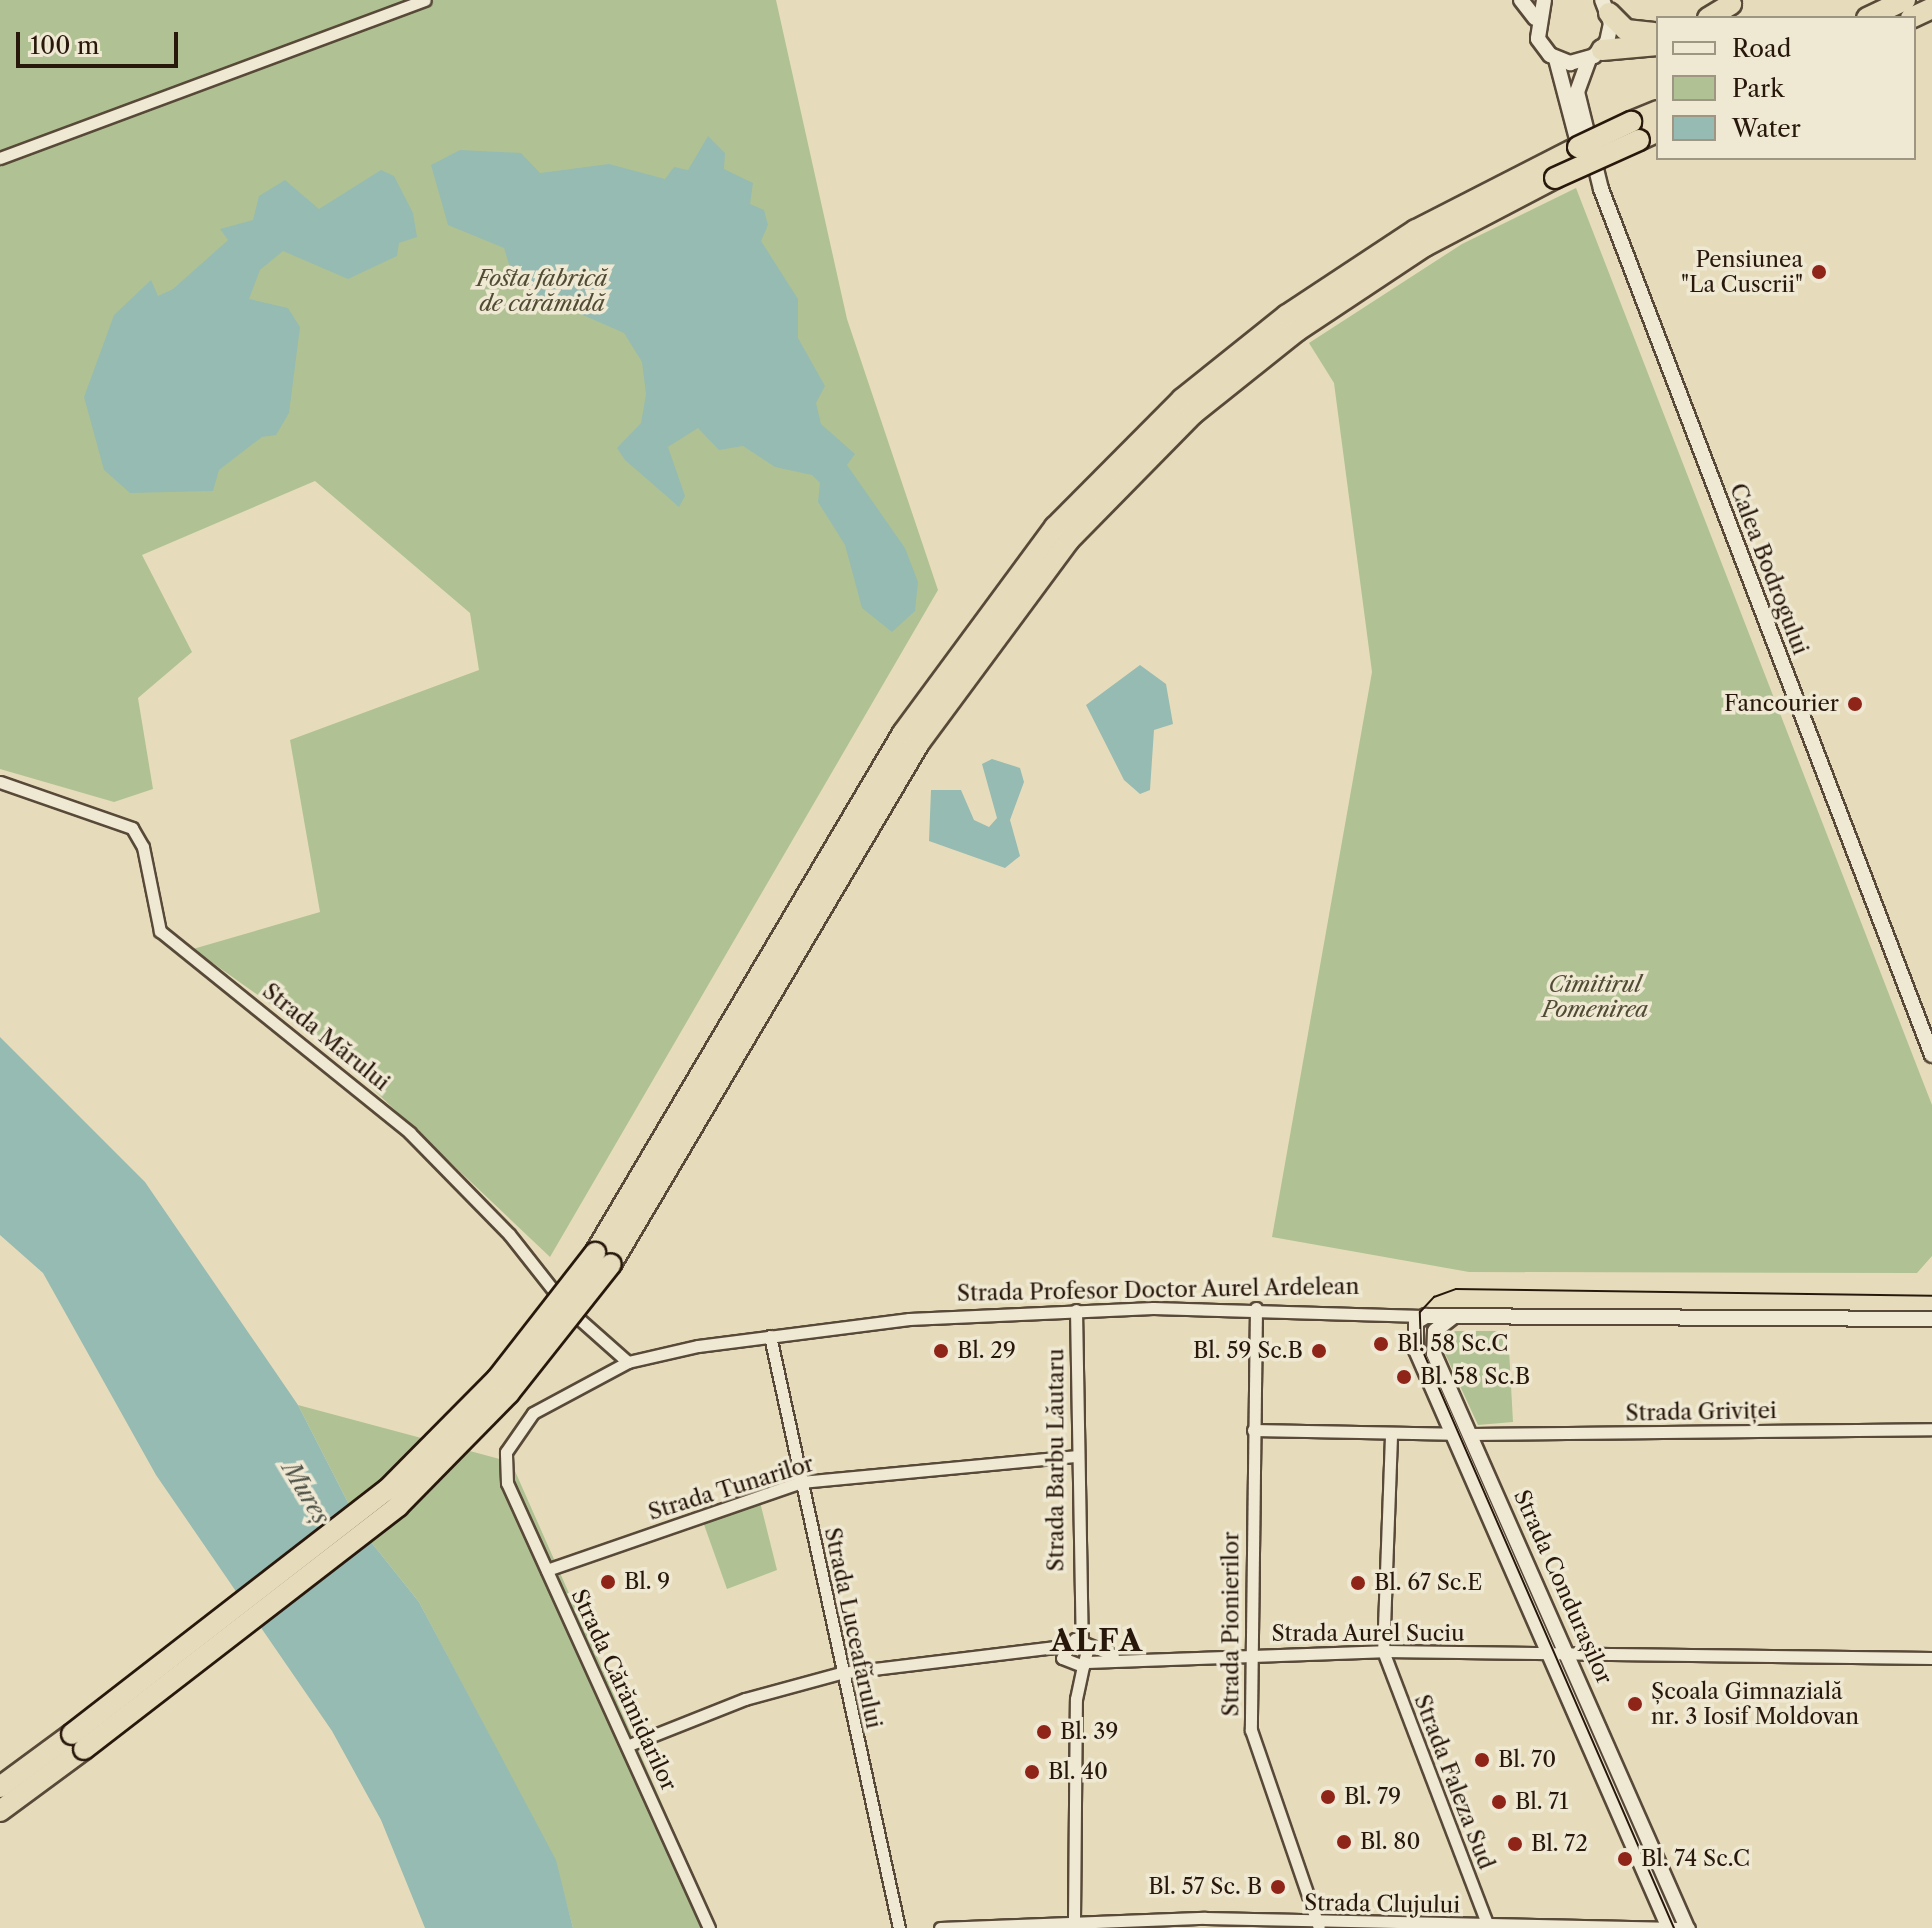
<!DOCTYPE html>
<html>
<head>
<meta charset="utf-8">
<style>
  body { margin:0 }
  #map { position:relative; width:1932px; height:1928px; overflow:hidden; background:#e6dcbb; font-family:"Libre Caslon Text",serif }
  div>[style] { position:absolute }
  .green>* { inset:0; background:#b0c293 }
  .water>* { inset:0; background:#96bbb2 }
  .roads { filter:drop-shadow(2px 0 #584938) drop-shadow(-2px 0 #584938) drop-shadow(0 2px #584938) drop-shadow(0 -2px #584938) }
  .minor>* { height:11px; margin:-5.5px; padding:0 5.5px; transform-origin:5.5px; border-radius:5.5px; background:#efe8d3 }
  .tertiary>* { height:14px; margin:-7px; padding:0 7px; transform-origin:7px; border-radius:7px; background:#efe8d3 }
  .secondary>* { height:14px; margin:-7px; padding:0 7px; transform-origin:7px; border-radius:7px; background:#efe8d3 }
  .motorway>* { height:20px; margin:-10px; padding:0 10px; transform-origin:10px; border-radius:10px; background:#e6dcbb }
  .tram>* { height:2px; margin:-1px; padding:0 1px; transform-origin:1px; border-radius:1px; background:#28180c }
  .bridges { filter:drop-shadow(2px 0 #28180c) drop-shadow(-2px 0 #28180c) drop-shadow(0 2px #28180c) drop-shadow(0 -2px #28180c) }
  .motorway-bridge>* { height:20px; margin:-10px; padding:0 10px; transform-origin:10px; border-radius:10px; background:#e6dcbb }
  .dots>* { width:22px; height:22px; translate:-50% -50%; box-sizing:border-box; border:4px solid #efe8d3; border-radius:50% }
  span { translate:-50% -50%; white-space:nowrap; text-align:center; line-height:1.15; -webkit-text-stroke:7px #efe8d3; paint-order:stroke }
  .poi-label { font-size:22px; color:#28180c }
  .right { translate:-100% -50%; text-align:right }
  .left { translate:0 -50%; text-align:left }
  .park-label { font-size:22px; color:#514b34; font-style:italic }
  .street-label { font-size:22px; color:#28180c }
  .water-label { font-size:24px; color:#4e5146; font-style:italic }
  .district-label { font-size:30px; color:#28180c; font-weight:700; letter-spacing:2px }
  .legend { position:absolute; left:1656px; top:16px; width:260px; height:144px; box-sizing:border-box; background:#efe8d3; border:2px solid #9f9583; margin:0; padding:10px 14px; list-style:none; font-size:24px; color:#28180c }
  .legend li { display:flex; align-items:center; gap:16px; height:40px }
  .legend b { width:40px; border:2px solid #9f9583 }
  .scale { position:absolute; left:16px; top:32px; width:162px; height:36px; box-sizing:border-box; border:4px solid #28180c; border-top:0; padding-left:10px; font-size:24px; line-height:28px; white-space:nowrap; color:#28180c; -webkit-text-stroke:6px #efe8d3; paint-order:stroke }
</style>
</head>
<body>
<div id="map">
  <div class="green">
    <div style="clip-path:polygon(0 0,776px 0,847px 319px,938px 590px,550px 1257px,320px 1039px,193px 949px,320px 912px,290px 740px,479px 670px,470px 613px,315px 481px,142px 555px,192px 652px,138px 698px,153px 789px,114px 802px,0 769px)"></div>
    <div style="clip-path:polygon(1576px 188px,1932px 1105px,1932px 1256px,1917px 1273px,1469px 1272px,1272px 1237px,1372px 672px,1334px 383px,1309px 343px,1462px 244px)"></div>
    <div style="clip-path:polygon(1455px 1331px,1508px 1331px,1513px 1422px,1478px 1425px,1442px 1347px)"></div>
    <div style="clip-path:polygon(298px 1405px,511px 1462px,717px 1928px,573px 1928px,555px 1860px,419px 1602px,363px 1532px)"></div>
    <div style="clip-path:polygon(760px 1502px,777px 1570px,727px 1589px,702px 1519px)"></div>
  </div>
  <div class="water">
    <div style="clip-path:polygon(708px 136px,725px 153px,724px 169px,753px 183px,750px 204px,764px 210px,768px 225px,761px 241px,798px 299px,798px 338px,825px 386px,816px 403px,821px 424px,855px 454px,847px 465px,905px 548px,918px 582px,915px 611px,892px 632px,862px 608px,845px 545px,818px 502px,820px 483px,812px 475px,775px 467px,743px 446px,719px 450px,698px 428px,668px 447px,685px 496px,679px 507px,625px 460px,617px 448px,641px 423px,646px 394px,642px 362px,624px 333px,537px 295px,511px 271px,504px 248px,448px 225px,431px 165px,460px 150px,521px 153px,540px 173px,609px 164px,665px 179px,674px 167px,688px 170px)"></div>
    <div style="clip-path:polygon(381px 170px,394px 176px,413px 213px,417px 237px,399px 243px,397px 256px,348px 279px,283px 251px,260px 270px,249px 299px,288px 308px,300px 327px,289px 413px,276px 435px,262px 437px,219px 470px,213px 491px,130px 493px,104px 470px,84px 397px,114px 315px,151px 280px,158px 296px,173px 289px,228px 240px,220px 229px,253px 220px,259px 196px,285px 180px,319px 209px)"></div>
    <div style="clip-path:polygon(1140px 665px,1166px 684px,1173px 724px,1154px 730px,1150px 790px,1140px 794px,1124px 780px,1086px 705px)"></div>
    <div style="clip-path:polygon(992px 759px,1020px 768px,1024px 782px,1010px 820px,1020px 856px,1005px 868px,929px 841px,931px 790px,961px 790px,974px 820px,989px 827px,997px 818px,982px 764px)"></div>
    <div style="clip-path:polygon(0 1037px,145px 1182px,298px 1405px,363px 1532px,419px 1602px,556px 1860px,573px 1928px,425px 1928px,381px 1820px,332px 1731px,156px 1475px,43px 1273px,0 1235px)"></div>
  </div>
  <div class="roads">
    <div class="minor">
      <div style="left:0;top:158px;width:453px;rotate:-20.4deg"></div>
      <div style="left:0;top:782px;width:140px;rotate:19.2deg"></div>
      <div style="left:132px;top:828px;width:22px;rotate:60deg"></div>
      <div style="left:143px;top:847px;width:86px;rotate:78.6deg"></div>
      <div style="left:160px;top:931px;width:321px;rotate:38.9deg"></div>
      <div style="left:410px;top:1133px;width:141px;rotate:45.6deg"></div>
      <div style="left:509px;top:1234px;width:95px;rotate:51.8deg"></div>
      <div style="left:568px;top:1309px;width:80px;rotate:41.5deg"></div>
      <div style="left:1256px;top:1308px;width:422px;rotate:90.7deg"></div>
      <div style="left:1251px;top:1730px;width:208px;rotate:71deg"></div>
      <div style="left:1076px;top:1310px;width:331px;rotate:89deg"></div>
      <div style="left:770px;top:1336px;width:606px;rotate:77.71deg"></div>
      <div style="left:1253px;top:1430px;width:200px;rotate:1.1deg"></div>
      <div style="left:1471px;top:1434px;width:461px;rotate:-0.6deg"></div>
      <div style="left:1391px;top:1436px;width:215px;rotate:92.1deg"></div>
      <div style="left:1383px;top:1651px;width:297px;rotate:69.1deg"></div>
      <div style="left:547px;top:1570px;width:269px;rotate:-19.1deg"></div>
      <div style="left:801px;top:1482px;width:275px;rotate:-5.4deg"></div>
      <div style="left:1088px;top:1647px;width:20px;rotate:105deg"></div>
      <div style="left:1083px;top:1666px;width:22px;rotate:-159deg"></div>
      <div style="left:1062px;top:1658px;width:23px;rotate:-56deg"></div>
      <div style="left:1075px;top:1639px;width:41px;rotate:22.8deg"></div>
      <div style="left:1087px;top:1662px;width:296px;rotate:-2.1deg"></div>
      <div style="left:1383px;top:1651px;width:549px;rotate:0.73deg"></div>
      <div style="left:629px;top:1745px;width:125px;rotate:-21.6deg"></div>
      <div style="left:745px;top:1699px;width:99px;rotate:-15.2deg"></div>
      <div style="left:841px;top:1673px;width:225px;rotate:-6.9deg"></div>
      <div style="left:1074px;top:1920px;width:221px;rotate:-89.5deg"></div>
      <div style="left:1076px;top:1699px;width:34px;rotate:-78deg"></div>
      <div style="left:709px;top:1928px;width:489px;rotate:-114.4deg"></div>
      <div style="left:507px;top:1483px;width:31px;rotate:-92deg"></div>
      <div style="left:506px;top:1452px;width:47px;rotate:-55.3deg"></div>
      <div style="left:533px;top:1413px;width:108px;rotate:-28.2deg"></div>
      <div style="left:628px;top:1362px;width:72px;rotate:-12.9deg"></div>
      <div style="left:698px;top:1346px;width:213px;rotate:-7.3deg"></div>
      <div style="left:909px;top:1319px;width:244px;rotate:-2.6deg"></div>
      <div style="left:1153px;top:1308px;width:270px;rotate:1.7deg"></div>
      <div style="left:940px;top:1928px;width:265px;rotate:-2.2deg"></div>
      <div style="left:1205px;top:1918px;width:484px;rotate:1.2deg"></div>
    </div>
    <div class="tertiary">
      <div style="left:1521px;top:0;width:23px;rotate:52deg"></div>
    </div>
    <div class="secondary">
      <div style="left:1544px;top:0;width:39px;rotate:99deg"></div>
      <div style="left:1538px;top:39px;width:20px;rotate:53deg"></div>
      <div style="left:1550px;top:55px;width:22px;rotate:22deg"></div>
      <div style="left:1570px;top:63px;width:25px;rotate:-16deg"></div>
      <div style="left:1594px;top:56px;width:19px;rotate:-47deg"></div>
      <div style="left:1607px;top:42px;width:19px;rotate:-78deg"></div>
      <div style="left:1611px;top:23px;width:25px;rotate:-111deg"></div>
      <div style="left:1556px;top:59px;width:98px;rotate:75.3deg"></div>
      <div style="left:1589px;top:59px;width:35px;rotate:110deg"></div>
      <div style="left:1577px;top:92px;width:100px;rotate:76.1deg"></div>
      <div style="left:1601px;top:189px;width:927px;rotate:69.08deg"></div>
      <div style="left:1454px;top:1316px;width:24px;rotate:142deg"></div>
      <div style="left:1435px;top:1331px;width:23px;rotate:92deg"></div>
      <div style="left:1434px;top:1354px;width:627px;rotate:66.21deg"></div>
      <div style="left:1669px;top:1928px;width:631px;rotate:-113.64deg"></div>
      <div style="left:1416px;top:1350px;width:28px;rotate:-90deg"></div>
      <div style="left:1416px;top:1322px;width:12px;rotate:-31deg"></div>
      <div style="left:1426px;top:1316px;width:506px;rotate:0.34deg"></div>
    </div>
    <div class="motorway">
      <div style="left:1609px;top:13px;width:24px;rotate:45deg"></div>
      <div style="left:1626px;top:30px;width:28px;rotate:6deg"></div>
      <div style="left:1708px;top:18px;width:27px;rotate:-31deg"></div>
      <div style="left:1867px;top:18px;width:42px;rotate:-25.3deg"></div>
      <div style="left:1911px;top:18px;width:23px;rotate:-25deg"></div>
      <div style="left:1602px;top:50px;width:56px;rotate:-5.1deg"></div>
      <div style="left:1631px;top:122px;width:29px;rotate:-22deg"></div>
      <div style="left:1639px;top:140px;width:21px;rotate:-25deg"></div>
      <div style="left:595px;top:1253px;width:604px;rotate:-59.36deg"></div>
      <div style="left:903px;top:733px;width:256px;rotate:-53.6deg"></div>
      <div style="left:1055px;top:527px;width:180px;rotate:-45.2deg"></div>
      <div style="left:1182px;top:399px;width:134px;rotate:-38.7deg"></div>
      <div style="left:1287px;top:315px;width:154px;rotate:-33.4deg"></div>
      <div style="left:1416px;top:230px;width:182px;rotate:-27.1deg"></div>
      <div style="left:611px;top:1264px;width:605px;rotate:-59.41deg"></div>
      <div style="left:919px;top:743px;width:252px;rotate:-53.5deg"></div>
      <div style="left:1069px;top:540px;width:177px;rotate:-45.5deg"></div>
      <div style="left:1193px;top:414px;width:133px;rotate:-38.6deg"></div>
      <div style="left:1297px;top:331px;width:154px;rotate:-33.6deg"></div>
      <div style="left:1425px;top:246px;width:147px;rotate:-27.6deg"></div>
      <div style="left:0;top:1787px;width:89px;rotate:-36.4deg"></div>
      <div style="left:0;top:1811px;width:104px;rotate:-36.4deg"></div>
    </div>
  </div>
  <div class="tram">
    <div style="left:1674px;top:1928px;width:634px;rotate:-113.53deg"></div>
    <div style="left:1421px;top:1347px;width:35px;rotate:-92deg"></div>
    <div style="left:1420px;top:1312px;width:21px;rotate:-47deg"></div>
    <div style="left:1434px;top:1297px;width:23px;rotate:-20deg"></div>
    <div style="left:1456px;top:1289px;width:476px;rotate:0.8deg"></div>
  </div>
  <div class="bridges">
    <div class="motorway-bridge">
      <div style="left:1578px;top:147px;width:59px;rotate:-25.3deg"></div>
      <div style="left:1555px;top:178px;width:92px;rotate:-24.3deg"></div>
      <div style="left:72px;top:1734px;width:398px;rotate:-37.8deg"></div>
      <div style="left:387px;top:1490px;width:156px;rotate:-45.3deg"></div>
      <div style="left:497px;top:1379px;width:160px;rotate:-52.1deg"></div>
      <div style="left:84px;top:1749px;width:397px;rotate:-37.7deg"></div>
      <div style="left:398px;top:1506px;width:158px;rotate:-45.5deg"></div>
      <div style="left:509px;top:1393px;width:164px;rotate:-51.7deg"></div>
    </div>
  </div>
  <div class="dots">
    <div style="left:1819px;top:272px;background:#8f2418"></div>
    <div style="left:1855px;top:704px;background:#8f2418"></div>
    <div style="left:1381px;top:1344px;background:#8f2418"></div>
    <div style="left:941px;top:1351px;background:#8f2418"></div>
    <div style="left:1319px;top:1351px;background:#8f2418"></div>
    <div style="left:1404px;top:1377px;background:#8f2418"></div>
    <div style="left:608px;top:1582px;background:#8f2418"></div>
    <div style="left:1358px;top:1583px;background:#8f2418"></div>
    <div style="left:1635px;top:1704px;background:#8f2418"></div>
    <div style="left:1044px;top:1732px;background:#8f2418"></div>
    <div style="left:1482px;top:1760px;background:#8f2418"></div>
    <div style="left:1032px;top:1772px;background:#8f2418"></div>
    <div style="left:1328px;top:1797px;background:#8f2418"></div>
    <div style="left:1499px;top:1802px;background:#8f2418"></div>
    <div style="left:1344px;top:1842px;background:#8f2418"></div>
    <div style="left:1515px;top:1844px;background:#8f2418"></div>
    <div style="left:1625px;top:1859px;background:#8f2418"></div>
    <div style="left:1278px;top:1887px;background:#8f2418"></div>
  </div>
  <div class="poi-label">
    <span class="right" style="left:1803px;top:272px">Pensiunea<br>"La Cuscrii"</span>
    <span class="right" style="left:1839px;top:704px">Fancourier</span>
    <span class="left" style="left:1397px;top:1344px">Bl. 58 Sc.C</span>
    <span class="left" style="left:957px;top:1351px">Bl. 29</span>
    <span class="right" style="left:1303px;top:1351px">Bl. 59 Sc.B</span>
    <span class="left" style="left:1420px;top:1377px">Bl. 58 Sc.B</span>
    <span class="left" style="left:624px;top:1582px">Bl. 9</span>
    <span class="left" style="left:1374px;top:1583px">Bl. 67 Sc.E</span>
    <span class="left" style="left:1651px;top:1704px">Școala Gimnazială<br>nr. 3 Iosif Moldovan</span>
    <span class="left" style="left:1060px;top:1732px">Bl. 39</span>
    <span class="left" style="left:1498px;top:1760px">Bl. 70</span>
    <span class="left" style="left:1048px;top:1772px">Bl. 40</span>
    <span class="left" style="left:1344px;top:1797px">Bl. 79</span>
    <span class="left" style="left:1515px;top:1802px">Bl. 71</span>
    <span class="left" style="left:1360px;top:1842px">Bl. 80</span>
    <span class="left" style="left:1531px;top:1844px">Bl. 72</span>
    <span class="left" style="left:1641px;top:1859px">Bl. 74 Sc.C</span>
    <span class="right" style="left:1262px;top:1887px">Bl. 57 Sc. B</span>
  </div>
  <div class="park-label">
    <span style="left:542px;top:291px">Fosta fabrică<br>de cărămidă</span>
    <span style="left:1595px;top:997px">Cimitirul<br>Pomenirea</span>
  </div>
  <div class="street-label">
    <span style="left:1769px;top:569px;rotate:69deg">Calea Bodrogului</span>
    <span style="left:326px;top:1037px;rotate:39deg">Strada Mărului</span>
    <span style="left:1158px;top:1290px;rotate:-1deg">Strada Profesor Doctor Aurel Ardelean</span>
    <span style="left:1701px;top:1412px;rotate:-1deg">Strada Griviței</span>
    <span style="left:1056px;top:1460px;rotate:-90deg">Strada Barbu Lăutaru</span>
    <span style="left:731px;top:1488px;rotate:-17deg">Strada Tunarilor</span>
    <span style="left:1563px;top:1587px;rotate:66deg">Strada Condurașilor</span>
    <span style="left:1231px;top:1624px;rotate:-90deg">Strada Pionierilor</span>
    <span style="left:853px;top:1628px;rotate:78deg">Strada Luceafărului</span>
    <span style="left:1368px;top:1634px">Strada Aurel Suciu</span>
    <span style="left:624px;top:1690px;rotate:65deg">Strada Cărămidarilor</span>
    <span style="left:1454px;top:1782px;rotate:69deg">Strada Faleza Sud</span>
    <span style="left:1382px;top:1904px;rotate:1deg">Strada Clujului</span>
  </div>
  <div class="water-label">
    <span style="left:306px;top:1493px;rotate:59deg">Mureș</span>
  </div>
  <div class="district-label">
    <span style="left:1097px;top:1641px">ALFA</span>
  </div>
  <ul class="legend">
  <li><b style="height:10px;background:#efe8d3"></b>Road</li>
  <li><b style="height:22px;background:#b0c293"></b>Park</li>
  <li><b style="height:22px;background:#96bbb2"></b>Water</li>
  </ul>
  <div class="scale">100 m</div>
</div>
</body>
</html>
